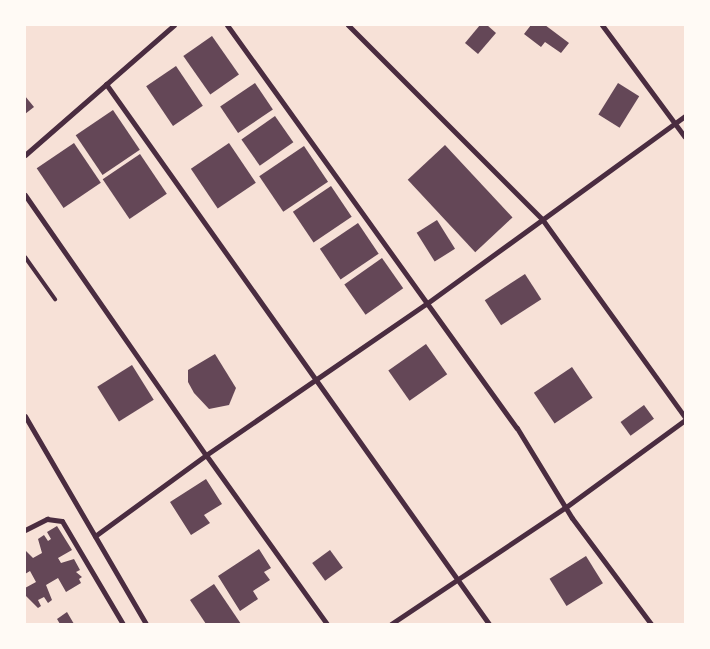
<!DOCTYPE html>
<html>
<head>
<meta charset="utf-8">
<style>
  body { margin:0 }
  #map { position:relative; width:710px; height:649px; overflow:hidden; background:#f7e1d7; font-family:"Varela Round",sans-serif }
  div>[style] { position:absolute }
  .building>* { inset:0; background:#644757; transform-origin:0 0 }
  .service>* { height:4px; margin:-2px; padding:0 2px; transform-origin:2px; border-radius:2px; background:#4a2c40 }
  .minor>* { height:5px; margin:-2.5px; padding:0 2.5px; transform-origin:2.5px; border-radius:2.5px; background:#4a2c40 }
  span { translate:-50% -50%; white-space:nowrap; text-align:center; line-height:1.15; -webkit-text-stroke:4.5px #fffaf5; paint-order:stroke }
  .frame { position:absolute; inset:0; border:26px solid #fffaf5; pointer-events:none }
</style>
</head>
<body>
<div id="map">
  <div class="building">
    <div style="clip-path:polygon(480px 25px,487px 25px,496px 33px,478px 54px,465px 43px)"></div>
    <div style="clip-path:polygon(531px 25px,545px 25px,569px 43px,561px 53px,545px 42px,541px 47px,524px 34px)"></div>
    <div style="left:212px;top:36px;width:47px;height:35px;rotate:55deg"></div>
    <div style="left:176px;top:66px;width:48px;height:36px;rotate:56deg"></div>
    <div style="left:255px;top:83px;width:32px;height:42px;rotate:56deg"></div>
    <div style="left:618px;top:83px;width:25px;height:37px;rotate:32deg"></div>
    <div style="clip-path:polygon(25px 96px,34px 107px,25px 114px)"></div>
    <div style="left:113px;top:110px;width:48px;height:45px;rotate:56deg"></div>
    <div style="left:275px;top:116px;width:32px;height:41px;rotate:55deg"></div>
    <div style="left:74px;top:143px;width:48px;height:45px;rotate:56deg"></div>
    <div style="left:229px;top:143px;width:48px;height:46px;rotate:56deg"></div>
    <div style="left:445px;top:145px;width:99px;height:51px;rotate:47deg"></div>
    <div style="left:304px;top:146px;width:43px;height:54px;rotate:56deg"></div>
    <div style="left:140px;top:154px;width:48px;height:45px;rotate:56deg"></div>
    <div style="left:331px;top:186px;width:37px;height:46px;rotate:56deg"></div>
    <div style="left:437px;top:220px;width:34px;height:24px;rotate:58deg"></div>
    <div style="left:358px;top:223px;width:37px;height:46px;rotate:56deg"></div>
    <div style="left:382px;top:258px;width:37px;height:46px;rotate:55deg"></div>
    <div style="left:525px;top:274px;width:30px;height:48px;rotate:57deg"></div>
    <div style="left:426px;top:344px;width:37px;height:46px;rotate:55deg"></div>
    <div style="clip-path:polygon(215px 354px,236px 388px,229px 405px,209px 409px,194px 393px,188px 382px,188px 370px)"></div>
    <div style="left:132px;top:365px;width:41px;height:41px;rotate:58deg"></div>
    <div style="left:572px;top:367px;width:37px;height:46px;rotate:56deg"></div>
    <div style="left:644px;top:405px;width:17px;height:29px;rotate:54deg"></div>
    <div style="clip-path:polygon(206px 479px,222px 504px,204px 515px,210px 523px,191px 535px,170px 502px)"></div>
    <div style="clip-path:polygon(57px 526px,72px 550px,58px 558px,61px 563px,74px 559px,80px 570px,76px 572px,82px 577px,79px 579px,81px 583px,66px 592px,58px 578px,46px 585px,52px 600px,48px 603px,44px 597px,38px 600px,41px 606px,38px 608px,25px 595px,25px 588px,36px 582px,30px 571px,25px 574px,25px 550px,33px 558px,42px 553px,38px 539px,44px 535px,48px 541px,51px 539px,47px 532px)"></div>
    <div style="clip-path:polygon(259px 549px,271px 568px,264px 572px,270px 580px,253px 591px,258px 599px,240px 611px,218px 576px)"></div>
    <div style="left:330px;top:550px;width:22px;height:22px;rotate:54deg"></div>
    <div style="left:586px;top:556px;width:32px;height:43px;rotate:58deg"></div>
    <div style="clip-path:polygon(214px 584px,241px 624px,206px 624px,190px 600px)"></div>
    <div style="clip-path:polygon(67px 612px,74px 624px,60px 624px,57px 619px)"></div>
  </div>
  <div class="service">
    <div style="left:25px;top:257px;width:52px;rotate:54.5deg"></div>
  </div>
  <div class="minor">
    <div style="left:227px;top:25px;width:496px;rotate:54.3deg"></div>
    <div style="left:517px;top:428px;width:105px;rotate:58.6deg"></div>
    <div style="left:572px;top:518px;width:132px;rotate:53.3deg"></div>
    <div style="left:348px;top:25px;width:274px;rotate:45deg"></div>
    <div style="left:542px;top:219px;width:244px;rotate:54.2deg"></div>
    <div style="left:602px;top:25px;width:139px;rotate:53.5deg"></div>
    <div style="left:106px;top:84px;width:662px;rotate:54.65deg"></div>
    <div style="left:25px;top:155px;width:198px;rotate:-41.1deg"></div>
    <div style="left:25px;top:195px;width:317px;rotate:55.2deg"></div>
    <div style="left:206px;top:455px;width:267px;rotate:-34.5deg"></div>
    <div style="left:426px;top:304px;width:320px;rotate:-36deg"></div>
    <div style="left:25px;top:416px;width:241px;rotate:59.8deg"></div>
    <div style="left:25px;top:530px;width:25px;rotate:-27deg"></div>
    <div style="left:47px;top:519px;width:15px;rotate:8deg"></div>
    <div style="left:62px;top:521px;width:120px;rotate:59.4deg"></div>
    <div style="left:95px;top:536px;width:137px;rotate:-36.1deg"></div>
    <div style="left:206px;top:455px;width:208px;rotate:54.4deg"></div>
    <div style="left:391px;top:624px;width:211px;rotate:-33.8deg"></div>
    <div style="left:566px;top:507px;width:147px;rotate:-36.2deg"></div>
  </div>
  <div class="frame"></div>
</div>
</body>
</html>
